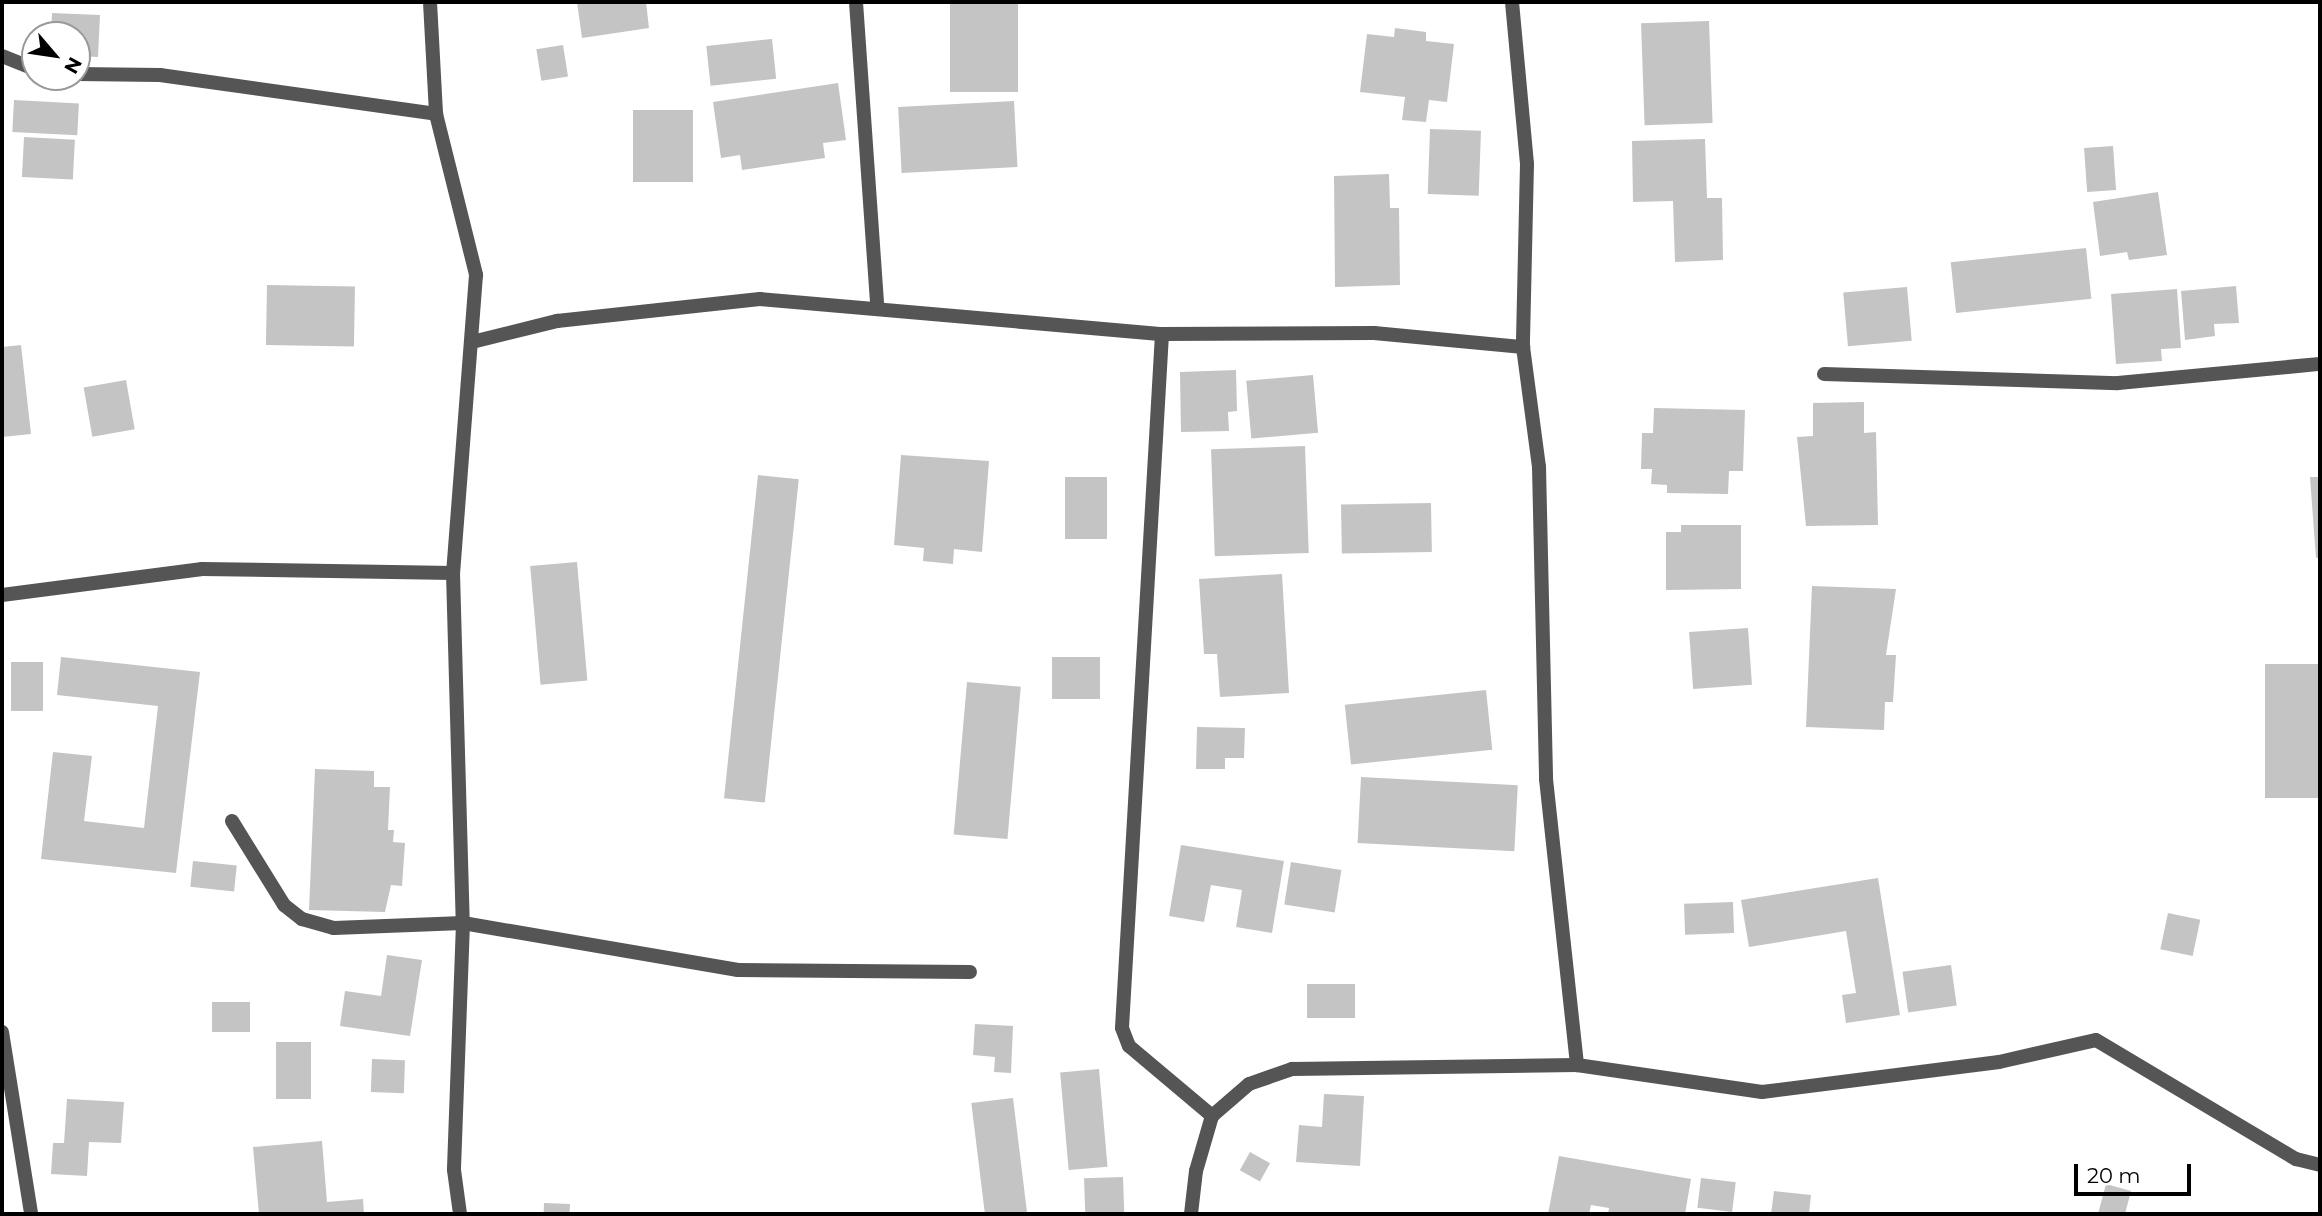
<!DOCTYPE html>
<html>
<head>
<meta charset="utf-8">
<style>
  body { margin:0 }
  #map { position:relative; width:2322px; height:1216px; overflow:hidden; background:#fff; font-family:Montserrat,sans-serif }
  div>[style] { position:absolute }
  .building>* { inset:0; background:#c4c4c4; transform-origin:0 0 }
  .minor>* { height:14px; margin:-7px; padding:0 7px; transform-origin:7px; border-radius:7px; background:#555 }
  span { translate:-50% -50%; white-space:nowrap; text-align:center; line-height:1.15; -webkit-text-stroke:5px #fff; paint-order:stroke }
  .frame { position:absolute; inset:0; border:4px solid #000; pointer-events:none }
  .north { position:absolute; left:21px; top:21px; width:70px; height:70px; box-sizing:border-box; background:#fff; border:2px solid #999; border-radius:50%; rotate:119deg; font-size:19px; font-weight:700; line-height:28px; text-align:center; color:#000 }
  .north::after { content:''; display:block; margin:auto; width:24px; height:32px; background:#000; clip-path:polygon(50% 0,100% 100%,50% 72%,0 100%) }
  .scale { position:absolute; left:2074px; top:1164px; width:117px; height:32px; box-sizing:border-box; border:4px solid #000; border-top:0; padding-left:9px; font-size:21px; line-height:24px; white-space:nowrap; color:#000; -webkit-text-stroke:5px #fff; paint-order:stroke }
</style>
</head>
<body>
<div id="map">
  <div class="building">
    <div style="clip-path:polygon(577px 2px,646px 2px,649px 28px,582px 38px)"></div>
    <div style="left:950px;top:2px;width:68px;height:90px"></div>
    <div style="clip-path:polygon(52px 13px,100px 15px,98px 57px,77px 56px,77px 35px,51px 35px)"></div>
    <div style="left:1709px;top:21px;width:102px;height:68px;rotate:88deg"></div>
    <div style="clip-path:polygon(1395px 28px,1426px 32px,1426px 41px,1454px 44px,1447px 102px,1429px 100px,1426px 122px,1402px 120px,1405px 97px,1360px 92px,1367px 34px,1394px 37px)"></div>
    <div style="left:772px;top:39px;width:40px;height:66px;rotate:84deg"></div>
    <div style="left:563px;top:45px;width:32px;height:27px;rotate:81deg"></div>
    <div style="clip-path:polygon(838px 83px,846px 140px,823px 143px,825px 158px,742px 170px,740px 155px,721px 158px,713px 102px)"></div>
    <div style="left:14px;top:100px;width:65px;height:32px;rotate:3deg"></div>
    <div style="left:1014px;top:101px;width:66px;height:116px;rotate:87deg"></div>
    <div style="left:633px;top:110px;width:60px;height:72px"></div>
    <div style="left:1430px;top:129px;width:51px;height:65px;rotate:2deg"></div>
    <div style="left:24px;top:137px;width:51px;height:40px;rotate:3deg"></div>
    <div style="clip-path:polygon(1705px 139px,1707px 198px,1722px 198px,1723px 260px,1675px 262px,1673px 201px,1633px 202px,1632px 141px)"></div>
    <div style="left:2113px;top:146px;width:44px;height:29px;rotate:86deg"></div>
    <div style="clip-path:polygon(1389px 174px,1390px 208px,1399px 208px,1400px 285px,1335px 287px,1334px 176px)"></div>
    <div style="clip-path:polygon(2158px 192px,2167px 255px,2129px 260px,2127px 252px,2100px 256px,2093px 202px)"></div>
    <div style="left:2086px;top:248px;width:51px;height:136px;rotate:84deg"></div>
    <div style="left:267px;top:285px;width:88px;height:60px;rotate:1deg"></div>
    <div style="clip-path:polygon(2236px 286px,2239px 323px,2214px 324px,2215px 336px,2185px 340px,2181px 291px)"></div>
    <div style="left:1907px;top:287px;width:54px;height:64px;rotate:85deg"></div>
    <div style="clip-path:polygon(2177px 289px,2181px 348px,2161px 349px,2162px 361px,2116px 364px,2111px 294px)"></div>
    <div style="clip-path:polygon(21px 345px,31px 434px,2px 437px,2px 347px)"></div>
    <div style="clip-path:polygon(1236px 370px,1237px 411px,1228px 412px,1229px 431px,1181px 432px,1180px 372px)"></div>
    <div style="left:1313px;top:375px;width:58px;height:67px;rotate:85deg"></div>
    <div style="left:126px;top:380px;width:50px;height:43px;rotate:80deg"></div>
    <div style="clip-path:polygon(1864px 402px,1864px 433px,1876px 432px,1878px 525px,1806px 526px,1797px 437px,1813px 436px,1813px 403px)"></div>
    <div style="clip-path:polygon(1654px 408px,1745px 410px,1743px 471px,1729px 471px,1728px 494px,1667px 493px,1667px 485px,1651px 484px,1652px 469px,1641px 469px,1642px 433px,1653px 433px)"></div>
    <div style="left:1305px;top:446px;width:107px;height:94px;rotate:88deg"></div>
    <div style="clip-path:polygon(901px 455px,989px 461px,982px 552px,954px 549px,953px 564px,923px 561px,924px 548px,894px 545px)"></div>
    <div style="left:758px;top:475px;width:41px;height:325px;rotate:6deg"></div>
    <div style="left:1065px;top:477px;width:42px;height:62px"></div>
    <div style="clip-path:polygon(2310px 477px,2320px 477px,2320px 557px,2316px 558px)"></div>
    <div style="left:1431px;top:503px;width:49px;height:90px;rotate:89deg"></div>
    <div style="clip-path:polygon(1681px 525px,1741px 525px,1741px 589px,1666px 590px,1666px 532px,1681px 532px)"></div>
    <div style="left:577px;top:562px;width:119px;height:47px;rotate:85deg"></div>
    <div style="clip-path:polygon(1282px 574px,1289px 693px,1220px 697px,1217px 654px,1204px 654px,1199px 579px)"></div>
    <div style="clip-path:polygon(1812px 586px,1896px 589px,1886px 655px,1896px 655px,1893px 702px,1885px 702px,1884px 730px,1806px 727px)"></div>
    <div style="left:1748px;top:628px;width:57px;height:59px;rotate:86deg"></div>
    <div style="clip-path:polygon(61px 657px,200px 672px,176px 873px,41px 859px,53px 752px,92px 756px,84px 821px,144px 828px,158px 706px,57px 695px)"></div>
    <div style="left:1100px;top:657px;width:42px;height:48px;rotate:90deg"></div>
    <div style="left:11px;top:662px;width:32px;height:49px"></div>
    <div style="left:2320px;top:664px;width:134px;height:55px;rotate:90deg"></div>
    <div style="left:967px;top:682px;width:54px;height:153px;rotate:5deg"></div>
    <div style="left:1486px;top:690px;width:60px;height:142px;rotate:84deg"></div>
    <div style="clip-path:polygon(1197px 727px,1245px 728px,1244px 758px,1225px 758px,1225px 769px,1196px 769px)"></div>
    <div style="clip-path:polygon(315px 769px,374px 771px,374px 787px,390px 787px,388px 830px,394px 830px,393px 842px,405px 843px,402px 886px,391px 885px,385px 912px,309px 910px)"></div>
    <div style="left:1361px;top:777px;width:157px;height:66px;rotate:3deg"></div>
    <div style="clip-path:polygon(1181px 845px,1284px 861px,1272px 933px,1236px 927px,1242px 890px,1211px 885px,1204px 922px,1169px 916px)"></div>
    <div style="left:193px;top:861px;width:44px;height:26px;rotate:6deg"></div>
    <div style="left:1291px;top:862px;width:51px;height:43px;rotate:9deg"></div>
    <div style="clip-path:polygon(1878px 878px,1900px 1015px,1846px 1023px,1842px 995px,1856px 993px,1846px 931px,1749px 947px,1741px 900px)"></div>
    <div style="left:1733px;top:902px;width:31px;height:49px;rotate:88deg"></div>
    <div style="left:2168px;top:913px;width:33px;height:37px;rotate:12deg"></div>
    <div style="clip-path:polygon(387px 955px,422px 960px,410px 1036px,340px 1026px,345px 991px,381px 996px)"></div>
    <div style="left:1951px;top:965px;width:41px;height:49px;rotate:82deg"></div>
    <div style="left:1307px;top:984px;width:48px;height:34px"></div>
    <div style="left:212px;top:1002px;width:38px;height:30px"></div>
    <div style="clip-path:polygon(975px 1024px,1013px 1026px,1011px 1073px,994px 1072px,995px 1057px,973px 1055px)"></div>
    <div style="left:276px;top:1042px;width:35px;height:57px"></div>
    <div style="left:372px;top:1059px;width:33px;height:33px;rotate:2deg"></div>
    <div style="left:1099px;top:1069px;width:98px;height:39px;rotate:85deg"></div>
    <div style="clip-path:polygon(1324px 1094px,1364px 1096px,1360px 1166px,1296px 1162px,1299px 1125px,1322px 1127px)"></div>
    <div style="left:1013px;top:1098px;width:117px;height:42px;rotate:83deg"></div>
    <div style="clip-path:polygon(67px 1099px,124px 1102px,121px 1143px,89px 1142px,87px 1176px,51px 1174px,53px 1143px,64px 1143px)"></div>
    <div style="clip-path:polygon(322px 1141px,327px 1202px,363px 1199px,364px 1214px,259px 1214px,253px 1147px)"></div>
    <div style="left:1250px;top:1152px;width:23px;height:21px;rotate:29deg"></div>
    <div style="clip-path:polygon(1559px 1156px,1691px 1179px,1685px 1214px,1608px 1214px,1609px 1208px,1591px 1205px,1589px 1214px,1548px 1214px)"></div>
    <div style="left:1123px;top:1177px;width:37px;height:39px;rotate:88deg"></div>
    <div style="left:1701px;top:1178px;width:35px;height:30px;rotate:7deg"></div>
    <div style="clip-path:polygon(2106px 1184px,2131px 1191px,2125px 1214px,2098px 1214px)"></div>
    <div style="clip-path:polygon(1774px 1191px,1811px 1195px,1809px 1214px,1771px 1214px)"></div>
    <div style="left:544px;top:1203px;width:26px;height:11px;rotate:2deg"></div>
  </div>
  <div class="minor">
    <div style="left:430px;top:2px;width:112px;rotate:86.9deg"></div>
    <div style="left:436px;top:114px;width:166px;rotate:76deg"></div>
    <div style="left:476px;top:275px;width:299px;rotate:94.4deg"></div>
    <div style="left:453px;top:573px;width:350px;rotate:88.4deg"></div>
    <div style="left:463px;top:923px;width:247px;rotate:92.1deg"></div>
    <div style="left:454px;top:1170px;width:44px;rotate:82.2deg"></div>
    <div style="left:856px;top:2px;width:305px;rotate:86deg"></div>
    <div style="left:1512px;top:2px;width:163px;rotate:84.7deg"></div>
    <div style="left:1527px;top:164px;width:183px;rotate:91.3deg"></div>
    <div style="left:1523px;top:347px;width:121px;rotate:82.4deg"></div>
    <div style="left:1539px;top:467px;width:312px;rotate:88.7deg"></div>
    <div style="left:1546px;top:779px;width:288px;rotate:83.8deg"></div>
    <div style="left:2px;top:56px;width:35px;rotate:22deg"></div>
    <div style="left:77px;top:74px;width:83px;rotate:0.7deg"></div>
    <div style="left:160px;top:75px;width:279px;rotate:8deg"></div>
    <div style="left:1162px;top:334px;width:695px;rotate:93.3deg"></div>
    <div style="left:1122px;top:1028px;width:19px;rotate:69deg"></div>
    <div style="left:1129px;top:1046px;width:109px;rotate:40.1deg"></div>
    <div style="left:472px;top:342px;width:88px;rotate:-13.9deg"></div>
    <div style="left:557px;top:321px;width:204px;rotate:-6.2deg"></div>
    <div style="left:760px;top:299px;width:404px;rotate:5deg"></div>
    <div style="left:1162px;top:334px;width:212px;rotate:-0.3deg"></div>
    <div style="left:1374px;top:333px;width:150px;rotate:5.4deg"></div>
    <div style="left:1824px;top:374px;width:294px;rotate:1.8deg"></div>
    <div style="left:2118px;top:383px;width:203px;rotate:-5.4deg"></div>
    <div style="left:2px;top:595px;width:202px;rotate:-7.4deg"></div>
    <div style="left:202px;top:569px;width:251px;rotate:0.9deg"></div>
    <div style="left:232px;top:821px;width:99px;rotate:58.2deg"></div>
    <div style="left:284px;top:905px;width:23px;rotate:38deg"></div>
    <div style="left:302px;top:919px;width:33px;rotate:16deg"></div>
    <div style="left:334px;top:928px;width:129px;rotate:-2.2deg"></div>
    <div style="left:463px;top:923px;width:279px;rotate:9.7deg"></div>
    <div style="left:738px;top:970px;width:232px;rotate:0.5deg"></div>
    <div style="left:2px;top:1032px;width:184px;rotate:80.9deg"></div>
    <div style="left:1191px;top:1214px;width:43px;rotate:-83.4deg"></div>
    <div style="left:1196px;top:1171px;width:57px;rotate:-73.8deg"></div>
    <div style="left:1212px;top:1116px;width:49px;rotate:-40.9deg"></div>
    <div style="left:1249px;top:1084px;width:46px;rotate:-19.2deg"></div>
    <div style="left:1292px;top:1069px;width:285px;rotate:-0.8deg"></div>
    <div style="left:1577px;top:1065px;width:187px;rotate:8.3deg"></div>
    <div style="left:1762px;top:1092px;width:239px;rotate:-7.2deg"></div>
    <div style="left:1999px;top:1062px;width:99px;rotate:-12.8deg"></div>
    <div style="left:2096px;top:1040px;width:233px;rotate:30.8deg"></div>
    <div style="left:2296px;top:1159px;width:25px;rotate:14deg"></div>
  </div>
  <div class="frame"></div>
  <div class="north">N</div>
  <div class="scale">20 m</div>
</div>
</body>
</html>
